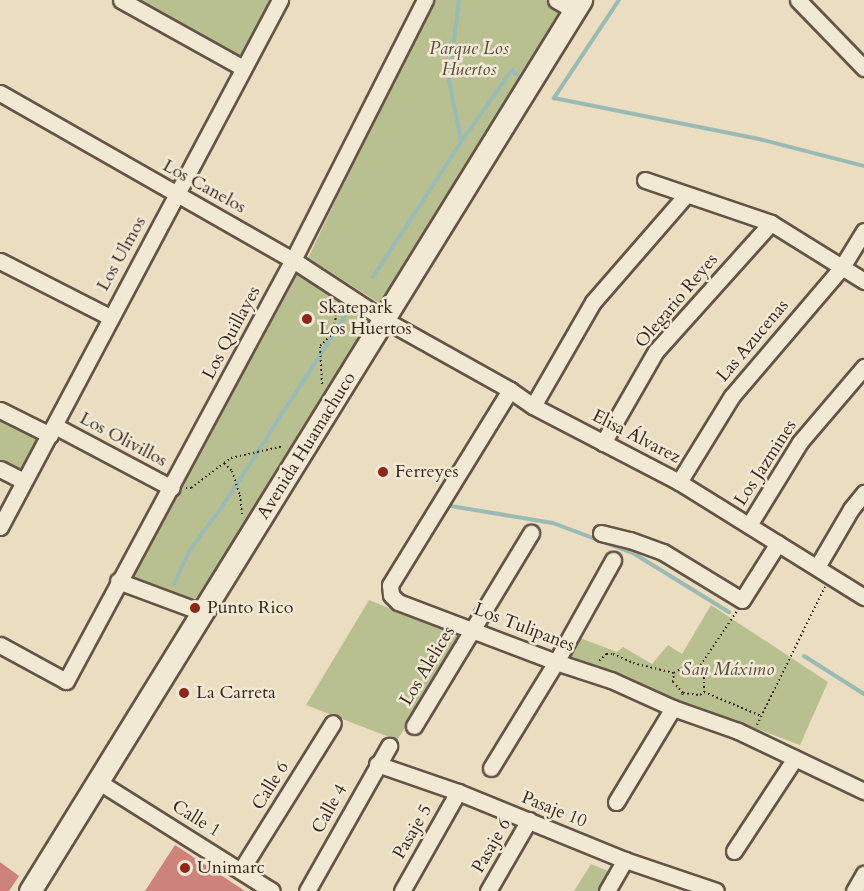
<!DOCTYPE html>
<html>
<head>
<meta charset="utf-8">
<style>
  body { margin:0 }
  #map { position:relative; width:864px; height:891px; overflow:hidden; background:#ebddbf; font-family:Cardo,serif }
  div>[style] { position:absolute }
  .green>* { inset:0; background:#b9c090 }
  .stream>* { height:4px; margin:-2px; padding:0 2px; transform-origin:2px; border-radius:2px; background:#99bbb6 }
  .building>* { inset:0; background:#cd837a }
  .path>* { height:2px; margin-top:-1px; transform-origin:0; background:repeating-linear-gradient(90deg,#37261d 0 1.5px,transparent 0 4.5px) }
  .roads { filter:drop-shadow(2px 0 #645446) drop-shadow(-2px 0 #645446) drop-shadow(0 2px #645446) drop-shadow(0 -2px #645446) }
  .minor>* { height:15px; margin:-7.5px; padding:0 7.5px; transform-origin:7.5px; border-radius:7.5px; background:#f2e9d5 }
  .secondary>* { height:21px; margin:-10.5px; padding:0 10.5px; transform-origin:10.5px; border-radius:10.5px; background:#f2e9d5 }
  .dots>* { width:16px; height:16px; translate:-50% -50%; box-sizing:border-box; border:3px solid #f2e9d5; border-radius:50% }
  span { translate:-50% -50%; white-space:nowrap; text-align:center; line-height:1.15; -webkit-text-stroke:5px #f2e9d5; paint-order:stroke }
  .park-label { font-size:18px; color:#584c3a; font-style:italic }
  .street-label { font-size:18px; color:#37261d }
  .poi-label { font-size:18px; color:#37261d }
  .left { translate:0 -50%; text-align:left }
</style>
</head>
<body>
<div id="map">
  <div class="green">
    <div style="clip-path:polygon(135px 0,272px 0,240px 59px)"></div>
    <div style="clip-path:polygon(432px 0,545px 0,570px 15px,379px 303px,308px 258px)"></div>
    <div style="clip-path:polygon(297px 266px,374px 317px,201px 610px,128px 585px)"></div>
    <div style="clip-path:polygon(0 417px,41px 437px,21px 473px,0 462px)"></div>
    <div style="clip-path:polygon(369px 600px,464px 638px,397px 740px,306px 705px)"></div>
    <div style="clip-path:polygon(711px 605px,828px 682px,800px 745px,569px 659px,580px 638px,617px 652px,623px 647px,652px 664px,668px 645px,682px 654px)"></div>
    <div style="clip-path:polygon(591px 864px,613px 873px,602px 891px,574px 891px)"></div>
  </div>
  <div class="stream">
    <div style="left:459px;top:0;width:81px;rotate:97.1deg"></div>
    <div style="left:449px;top:80px;width:62px;rotate:78.9deg"></div>
    <div style="left:619px;top:0;width:118px;rotate:123.6deg"></div>
    <div style="left:554px;top:98px;width:209px;rotate:11.3deg"></div>
    <div style="left:759px;top:139px;width:108px;rotate:14.4deg"></div>
    <div style="left:373px;top:277px;width:161px;rotate:-56.9deg"></div>
    <div style="left:461px;top:142px;width:88px;rotate:-54.7deg"></div>
    <div style="left:512px;top:70px;width:7px;rotate:45deg"></div>
    <div style="left:445px;top:505px;width:109px;rotate:9.5deg"></div>
    <div style="left:553px;top:523px;width:85px;rotate:20.6deg"></div>
    <div style="left:633px;top:553px;width:113px;rotate:31.6deg"></div>
    <div style="left:174px;top:584px;width:38px;rotate:-65deg"></div>
    <div style="left:190px;top:550px;width:57px;rotate:-53.5deg"></div>
    <div style="left:224px;top:504px;width:238px;rotate:-57.2deg"></div>
    <div style="left:804px;top:656px;width:71px;rotate:32.3deg"></div>
  </div>
  <div class="building">
    <div style="clip-path:polygon(175px 845px,245px 891px,145px 891px)"></div>
    <div style="clip-path:polygon(0 862px,19px 876px,9px 891px,0 891px)"></div>
  </div>
  <div class="path">
    <div style="left:322px;top:384px;width:38px;rotate:-93deg"></div>
    <div style="left:320px;top:346px;width:18px;rotate:-45deg"></div>
    <div style="left:333px;top:333px;width:17px;rotate:-80deg"></div>
    <div style="left:336px;top:316px;width:17px;rotate:-115deg"></div>
    <div style="left:224px;top:463px;width:9px;rotate:-36deg"></div>
    <div style="left:231px;top:458px;width:54px;rotate:-12.8deg"></div>
    <div style="left:186px;top:488px;width:5px"></div>
    <div style="left:191px;top:488px;width:41px;rotate:-37.1deg"></div>
    <div style="left:224px;top:463px;width:11px;rotate:45deg"></div>
    <div style="left:232px;top:471px;width:25px;rotate:72deg"></div>
    <div style="left:240px;top:495px;width:20px;rotate:84deg"></div>
    <div style="left:599px;top:661px;width:10px;rotate:-45deg"></div>
    <div style="left:606px;top:654px;width:7px"></div>
    <div style="left:613px;top:654px;width:22px;rotate:24deg"></div>
    <div style="left:633px;top:663px;width:42px;rotate:13.7deg"></div>
    <div style="left:704px;top:692px;width:62px;rotate:22.8deg"></div>
    <div style="left:683px;top:693px;width:17px;rotate:7deg"></div>
    <div style="left:700px;top:695px;width:5px;rotate:-37deg"></div>
    <div style="left:704px;top:692px;width:15px;rotate:-90deg"></div>
    <div style="left:704px;top:677px;width:10px;rotate:-127deg"></div>
    <div style="left:682px;top:695px;width:2px;rotate:-63deg"></div>
    <div style="left:683px;top:693px;width:15px;rotate:-132deg"></div>
    <div style="left:673px;top:682px;width:9px;rotate:-84deg"></div>
    <div style="left:674px;top:673px;width:9px;rotate:-32deg"></div>
    <div style="left:682px;top:668px;width:16px;rotate:4deg"></div>
    <div style="left:698px;top:669px;width:70px;rotate:-56.1deg"></div>
    <div style="left:757px;top:725px;width:154px;rotate:-63.8deg"></div>
  </div>
  <div class="roads">
    <div class="minor">
      <div style="left:121px;top:0;width:140px;rotate:29.1deg"></div>
      <div style="left:556px;top:0;width:20px;rotate:30deg"></div>
      <div style="left:798px;top:0;width:95px;rotate:45.9deg"></div>
      <div style="left:0;top:93px;width:337px;rotate:29.7deg"></div>
      <div style="left:293px;top:260px;width:110px;rotate:33.1deg"></div>
      <div style="left:385px;top:320px;width:143px;rotate:29.2deg"></div>
      <div style="left:510px;top:390px;width:28px;rotate:35deg"></div>
      <div style="left:533px;top:406px;width:165px;rotate:27.5deg"></div>
      <div style="left:679px;top:482px;width:218px;rotate:31.9deg"></div>
      <div style="left:645px;top:180px;width:133px;rotate:18.8deg"></div>
      <div style="left:771px;top:223px;width:110px;rotate:31.9deg"></div>
      <div style="left:0;top:261px;width:123px;rotate:27deg"></div>
      <div style="left:510px;top:390px;width:229px;rotate:121.6deg"></div>
      <div style="left:390px;top:585px;width:10px;rotate:84deg"></div>
      <div style="left:391px;top:595px;width:10px;rotate:45deg"></div>
      <div style="left:398px;top:602px;width:169px;rotate:20.8deg"></div>
      <div style="left:556px;top:662px;width:58px;rotate:18.1deg"></div>
      <div style="left:611px;top:680px;width:68px;rotate:24.3deg"></div>
      <div style="left:673px;top:708px;width:69px;rotate:19.5deg"></div>
      <div style="left:738px;top:731px;width:140px;rotate:25.5deg"></div>
      <div style="left:533px;top:406px;width:120px;rotate:-60deg"></div>
      <div style="left:593px;top:302px;width:140px;rotate:-49deg"></div>
      <div style="left:0;top:410px;width:56px;rotate:26.6deg"></div>
      <div style="left:55px;top:426px;width:132px;rotate:27.9deg"></div>
      <div style="left:603px;top:443px;width:106px;rotate:-60.1deg"></div>
      <div style="left:656px;top:351px;width:172px;rotate:-48.1deg"></div>
      <div style="left:0;top:469px;width:27px;rotate:27deg"></div>
      <div style="left:679px;top:482px;width:101px;rotate:-58.4deg"></div>
      <div style="left:732px;top:396px;width:170px;rotate:-49.5deg"></div>
      <div style="left:842px;top:267px;width:42px;rotate:-58.6deg"></div>
      <div style="left:749px;top:525px;width:97px;rotate:-58.4deg"></div>
      <div style="left:800px;top:442px;width:99px;rotate:-49.5deg"></div>
      <div style="left:0;top:527px;width:597px;rotate:-62.02deg"></div>
      <div style="left:601px;top:533px;width:30px;rotate:14deg"></div>
      <div style="left:630px;top:540px;width:35px;rotate:20deg"></div>
      <div style="left:663px;top:552px;width:92px;rotate:31.3deg"></div>
      <div style="left:742px;top:600px;width:67px;rotate:-57.7deg"></div>
      <div style="left:817px;top:567px;width:67px;rotate:-59.6deg"></div>
      <div style="left:851px;top:509px;width:21px;rotate:-51deg"></div>
      <div style="left:118px;top:581px;width:92px;rotate:20.4deg"></div>
      <div style="left:0;top:645px;width:75px;rotate:28.6deg"></div>
      <div style="left:66px;top:681px;width:478px;rotate:-61.7deg"></div>
      <div style="left:293px;top:260px;width:292px;rotate:-63.1deg"></div>
      <div style="left:414px;top:726px;width:226px;rotate:-58.8deg"></div>
      <div style="left:377px;top:764px;width:86px;rotate:19.1deg"></div>
      <div style="left:458px;top:792px;width:180px;rotate:22.2deg"></div>
      <div style="left:625px;top:860px;width:96px;rotate:18.8deg"></div>
      <div style="left:491px;top:768px;width:124px;rotate:-58.5deg"></div>
      <div style="left:556px;top:662px;width:117px;rotate:-60.8deg"></div>
      <div style="left:99px;top:782px;width:204px;rotate:32.2deg"></div>
      <div style="left:616px;top:802px;width:110px;rotate:-58.8deg"></div>
      <div style="left:734px;top:851px;width:111px;rotate:-56.7deg"></div>
      <div style="left:241px;top:870px;width:173px;rotate:-58deg"></div>
      <div style="left:307px;top:891px;width:167px;rotate:-60.5deg"></div>
      <div style="left:402px;top:891px;width:114px;rotate:-60.5deg"></div>
      <div style="left:488px;top:891px;width:82px;rotate:-60deg"></div>
      <div style="left:607px;top:891px;width:36px;rotate:-60deg"></div>
      <div style="left:854px;top:891px;width:20px;rotate:-60deg"></div>
    </div>
    <div class="secondary">
      <div style="left:30px;top:891px;width:1048px;rotate:-58.27deg"></div>
    </div>
  </div>
  <div class="dots">
    <div style="left:307px;top:319px;background:#8f2418"></div>
    <div style="left:383px;top:472px;background:#8f2418"></div>
    <div style="left:195px;top:608px;background:#8f2418"></div>
    <div style="left:184px;top:693px;background:#8f2418"></div>
    <div style="left:185px;top:868px;background:#8f2418"></div>
  </div>
  <div class="park-label">
    <span style="left:469px;top:60px">Parque Los<br>Huertos</span>
    <span style="left:728px;top:670px">San Máximo</span>
  </div>
  <div class="street-label">
    <span style="left:204px;top:187px;rotate:29deg">Los Canelos</span>
    <span style="left:122px;top:254px;rotate:-61deg">Los Ulmos</span>
    <span style="left:677px;top:301px;rotate:-50deg">Olegario Reyes</span>
    <span style="left:232px;top:333px;rotate:-62deg">Los Quillayes</span>
    <span style="left:753px;top:341px;rotate:-50deg">Las Azucenas</span>
    <span style="left:636px;top:437px;rotate:27deg">Elisa Álvarez</span>
    <span style="left:123px;top:440px;rotate:28deg">Los Olivillos</span>
    <span style="left:307px;top:446px;rotate:-58deg">Avenida Huamachuco</span>
    <span style="left:766px;top:463px;rotate:-57deg">Los Jazmines</span>
    <span style="left:524px;top:628px;rotate:21deg">Los Tulipanes</span>
    <span style="left:428px;top:666px;rotate:-59deg">Los Alelices</span>
    <span style="left:271px;top:786px;rotate:-58deg">Calle 6</span>
    <span style="left:330px;top:809px;rotate:-61deg">Calle 4</span>
    <span style="left:554px;top:810px;rotate:22deg">Pasaje 10</span>
    <span style="left:196px;top:819px;rotate:32deg">Calle 1</span>
    <span style="left:413px;top:832px;rotate:-60deg">Pasaje 5</span>
    <span style="left:492px;top:846px;rotate:-60deg">Pasaje 6</span>
  </div>
  <div class="poi-label">
    <span class="left" style="left:319px;top:319px">Skatepark<br>Los Huertos</span>
    <span class="left" style="left:395px;top:472px">Ferreyes</span>
    <span class="left" style="left:207px;top:608px">Punto Rico</span>
    <span class="left" style="left:196px;top:693px">La Carreta</span>
    <span class="left" style="left:197px;top:868px">Unimarc</span>
  </div>
</div>
</body>
</html>
